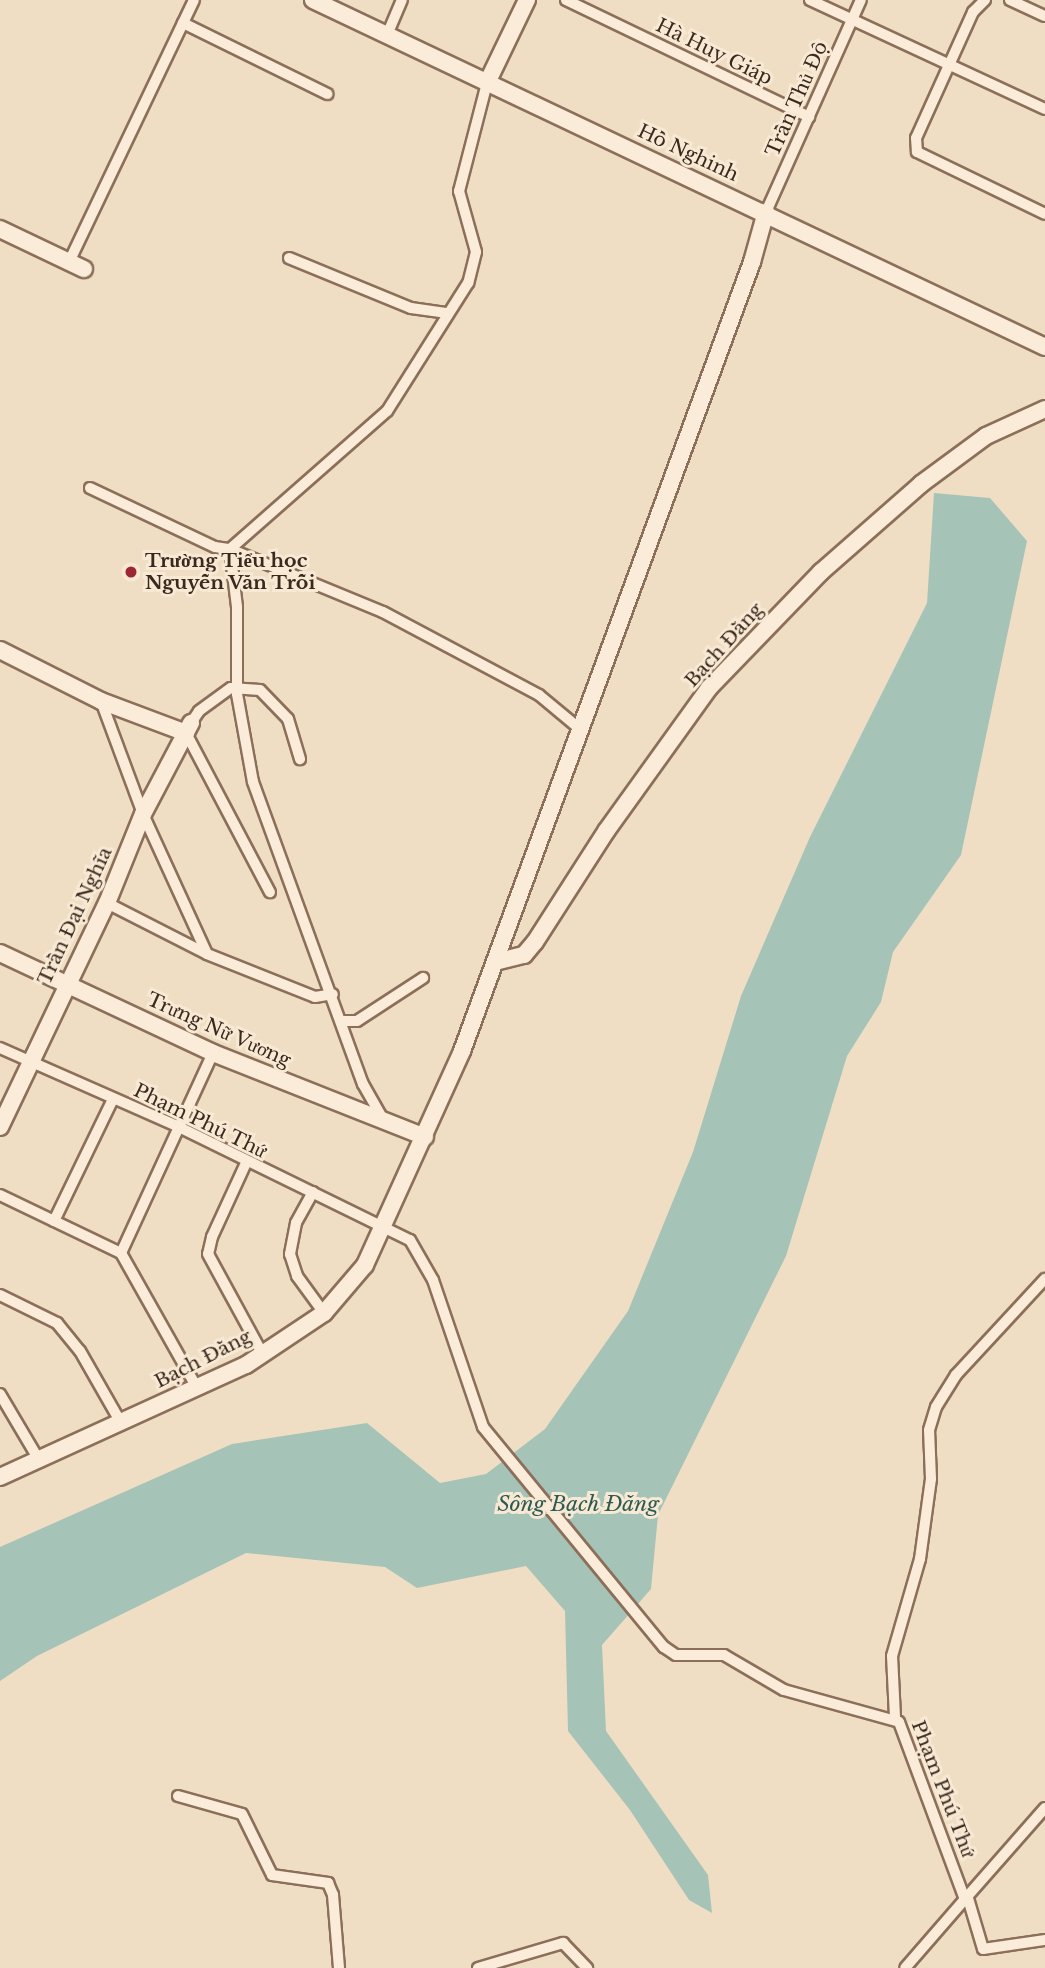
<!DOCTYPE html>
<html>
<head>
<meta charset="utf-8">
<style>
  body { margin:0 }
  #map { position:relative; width:1045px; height:1968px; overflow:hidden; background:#f0dec4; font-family:"Libre Baskerville",serif }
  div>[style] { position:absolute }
  .water>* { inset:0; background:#a6c3b7 }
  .roads { filter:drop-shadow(2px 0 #8c6f5a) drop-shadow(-2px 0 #8c6f5a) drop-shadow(0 2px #8c6f5a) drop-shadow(0 -2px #8c6f5a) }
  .street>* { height:10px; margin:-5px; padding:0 5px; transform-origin:5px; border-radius:5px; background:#faecd8 }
  .secondary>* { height:16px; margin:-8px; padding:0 8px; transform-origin:8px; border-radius:8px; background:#faecd8 }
  .dots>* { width:19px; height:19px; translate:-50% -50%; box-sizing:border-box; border:4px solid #f7e9d4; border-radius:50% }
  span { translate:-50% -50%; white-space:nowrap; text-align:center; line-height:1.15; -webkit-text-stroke:6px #f7e9d4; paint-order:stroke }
  .street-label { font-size:19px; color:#3b291e }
  .poi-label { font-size:19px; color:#3b291e; font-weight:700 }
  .left { translate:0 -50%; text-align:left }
  .water-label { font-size:21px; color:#2d5b53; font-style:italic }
</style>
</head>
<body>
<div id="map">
  <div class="water">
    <div style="clip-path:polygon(934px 493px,990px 498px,1027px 541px,961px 855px,893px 952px,881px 1002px,847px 1056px,786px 1256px,658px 1515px,651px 1589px,602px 1645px,606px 1731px,708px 1875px,712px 1913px,689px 1900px,630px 1810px,568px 1731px,565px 1611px,526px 1566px,417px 1588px,385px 1567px,246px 1553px,37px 1656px,0 1681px,0 1547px,232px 1444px,367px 1423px,440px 1483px,486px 1474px,545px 1429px,628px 1311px,693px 1152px,741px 996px,810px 837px,927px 603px)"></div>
  </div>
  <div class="roads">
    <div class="street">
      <div style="left:566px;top:0;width:270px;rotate:25.7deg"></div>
      <div style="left:810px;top:0;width:259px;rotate:24.9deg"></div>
      <div style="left:985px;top:0;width:17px;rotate:135deg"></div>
      <div style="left:973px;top:12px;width:138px;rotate:114.3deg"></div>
      <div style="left:916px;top:138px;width:14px;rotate:86deg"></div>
      <div style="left:917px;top:152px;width:142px;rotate:25.8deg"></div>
      <div style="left:1010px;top:0;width:38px;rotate:25deg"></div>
      <div style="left:183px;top:23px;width:161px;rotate:26.2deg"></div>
      <div style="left:387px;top:35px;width:38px;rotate:-67deg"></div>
      <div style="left:487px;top:83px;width:112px;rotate:104.5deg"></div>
      <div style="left:459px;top:191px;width:63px;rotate:74.4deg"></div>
      <div style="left:476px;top:252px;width:32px;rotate:104deg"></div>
      <div style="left:468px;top:283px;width:151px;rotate:122.3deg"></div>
      <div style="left:387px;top:411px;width:209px;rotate:138.7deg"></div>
      <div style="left:230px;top:549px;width:165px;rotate:22.4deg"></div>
      <div style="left:383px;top:612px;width:177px;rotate:28deg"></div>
      <div style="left:539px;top:695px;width:53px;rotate:39.7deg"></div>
      <div style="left:766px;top:212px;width:232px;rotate:-65.9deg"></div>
      <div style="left:289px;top:258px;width:132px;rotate:22.3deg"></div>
      <div style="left:411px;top:308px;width:35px;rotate:8deg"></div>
      <div style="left:69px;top:262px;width:290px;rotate:-64.5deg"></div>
      <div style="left:90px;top:488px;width:138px;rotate:25.3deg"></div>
      <div style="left:215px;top:547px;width:15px;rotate:8deg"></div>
      <div style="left:230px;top:549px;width:58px;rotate:83.1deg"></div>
      <div style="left:237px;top:607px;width:87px;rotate:90deg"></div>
      <div style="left:237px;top:694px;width:89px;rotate:79.7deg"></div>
      <div style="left:253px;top:782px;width:321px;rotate:70deg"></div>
      <div style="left:363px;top:1084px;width:43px;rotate:60.4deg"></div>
      <div style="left:101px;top:701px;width:121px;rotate:69.6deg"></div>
      <div style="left:143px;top:814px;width:154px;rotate:65.4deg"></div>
      <div style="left:191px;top:723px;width:14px;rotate:-56deg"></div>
      <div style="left:199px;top:711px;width:39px;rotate:-36deg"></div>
      <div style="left:231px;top:688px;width:29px;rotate:4deg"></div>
      <div style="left:260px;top:690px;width:40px;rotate:46deg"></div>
      <div style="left:288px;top:719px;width:42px;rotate:73.3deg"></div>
      <div style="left:186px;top:733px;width:180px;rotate:62.2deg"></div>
      <div style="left:107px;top:903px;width:112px;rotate:27deg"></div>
      <div style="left:207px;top:954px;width:116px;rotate:21.7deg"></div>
      <div style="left:315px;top:997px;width:18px;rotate:-9deg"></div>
      <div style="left:343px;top:1021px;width:14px"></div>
      <div style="left:357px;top:1021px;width:79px;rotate:-33.1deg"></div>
      <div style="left:0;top:1048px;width:198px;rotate:23.8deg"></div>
      <div style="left:181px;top:1128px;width:255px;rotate:26.1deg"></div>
      <div style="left:410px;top:1240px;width:46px;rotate:60.1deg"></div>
      <div style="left:433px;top:1280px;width:155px;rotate:71.2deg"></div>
      <div style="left:483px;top:1427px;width:285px;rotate:50.6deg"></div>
      <div style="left:664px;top:1647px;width:14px;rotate:34deg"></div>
      <div style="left:676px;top:1655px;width:48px"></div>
      <div style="left:724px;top:1655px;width:69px;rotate:30.3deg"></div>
      <div style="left:784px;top:1690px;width:119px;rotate:15.5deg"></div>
      <div style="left:899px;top:1722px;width:189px;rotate:69.6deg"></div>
      <div style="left:965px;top:1899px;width:91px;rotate:131deg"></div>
      <div style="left:246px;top:1163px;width:81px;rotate:114.7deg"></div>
      <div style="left:212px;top:1237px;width:17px;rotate:103deg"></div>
      <div style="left:208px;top:1254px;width:113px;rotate:61.4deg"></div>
      <div style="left:313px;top:1192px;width:35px;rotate:119deg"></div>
      <div style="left:296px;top:1223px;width:32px;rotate:101deg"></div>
      <div style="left:290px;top:1254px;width:23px;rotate:72deg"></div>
      <div style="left:297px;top:1276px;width:46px;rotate:53.9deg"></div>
      <div style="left:0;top:1195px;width:134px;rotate:25.6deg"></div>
      <div style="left:121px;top:1253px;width:155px;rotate:60.6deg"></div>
      <div style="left:54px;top:1221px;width:136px;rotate:-64.2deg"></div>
      <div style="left:121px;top:1253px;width:220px;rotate:-65.3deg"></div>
      <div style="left:0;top:1295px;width:64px;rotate:26.2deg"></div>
      <div style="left:57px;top:1323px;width:36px;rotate:51deg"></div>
      <div style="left:80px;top:1351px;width:83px;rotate:60.3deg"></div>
      <div style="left:0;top:1394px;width:77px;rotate:59.4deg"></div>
      <div style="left:895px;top:1717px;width:61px;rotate:-92.8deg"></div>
      <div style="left:892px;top:1656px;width:101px;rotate:-73.9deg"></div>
      <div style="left:920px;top:1559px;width:81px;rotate:-82.2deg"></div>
      <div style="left:931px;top:1479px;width:49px;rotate:-92.3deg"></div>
      <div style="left:929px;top:1430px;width:24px;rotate:-73deg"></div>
      <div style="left:936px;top:1407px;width:38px;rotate:-58deg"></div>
      <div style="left:956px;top:1375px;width:131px;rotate:-47.2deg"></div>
      <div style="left:178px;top:1796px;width:66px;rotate:15.7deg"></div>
      <div style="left:242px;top:1814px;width:68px;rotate:63.8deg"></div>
      <div style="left:272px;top:1875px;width:57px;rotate:8.1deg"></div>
      <div style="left:328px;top:1883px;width:13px;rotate:67deg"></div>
      <div style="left:333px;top:1895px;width:73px;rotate:85.3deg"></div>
      <div style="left:967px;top:1895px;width:56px;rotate:73.5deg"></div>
      <div style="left:983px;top:1949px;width:63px;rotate:-8.3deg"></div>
      <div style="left:965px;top:1899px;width:121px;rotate:-48.7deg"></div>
      <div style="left:478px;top:1968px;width:89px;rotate:-16.4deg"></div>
      <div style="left:563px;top:1943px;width:35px;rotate:46deg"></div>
    </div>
    <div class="secondary">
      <div style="left:313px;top:0;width:810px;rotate:25.36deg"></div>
      <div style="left:487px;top:83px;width:92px;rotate:-64.3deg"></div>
      <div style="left:0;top:229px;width:93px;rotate:25.5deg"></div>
      <div style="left:0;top:650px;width:113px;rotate:26.8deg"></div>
      <div style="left:101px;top:701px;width:91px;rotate:20.6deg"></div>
      <div style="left:0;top:953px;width:235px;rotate:25.1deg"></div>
      <div style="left:213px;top:1053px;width:228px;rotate:21.6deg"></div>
      <div style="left:495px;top:962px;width:30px;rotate:-14deg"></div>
      <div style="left:524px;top:955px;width:17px;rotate:-50deg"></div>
      <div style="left:535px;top:942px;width:133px;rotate:-57.3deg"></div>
      <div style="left:607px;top:830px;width:175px;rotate:-54.3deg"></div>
      <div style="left:709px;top:688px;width:161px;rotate:-46deg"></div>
      <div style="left:821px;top:572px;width:133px;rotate:-41.3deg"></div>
      <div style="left:921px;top:484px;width:81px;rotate:-36.4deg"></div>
      <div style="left:986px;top:436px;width:65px;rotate:-24.6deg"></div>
      <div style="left:0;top:1127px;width:248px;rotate:-64.5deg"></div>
      <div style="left:107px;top:903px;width:96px;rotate:-68deg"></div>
      <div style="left:143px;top:814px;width:103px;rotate:-62.2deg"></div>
      <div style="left:0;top:1477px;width:270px;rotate:-24.5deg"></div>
      <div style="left:246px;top:1365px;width:94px;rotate:-33.7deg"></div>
      <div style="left:324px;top:1313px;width:63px;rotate:-49.5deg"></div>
      <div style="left:365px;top:1265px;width:235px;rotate:-65.6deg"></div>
      <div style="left:462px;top:1051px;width:841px;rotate:-69.82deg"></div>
      <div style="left:752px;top:262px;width:52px;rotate:-74.4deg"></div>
    </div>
  </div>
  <div class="dots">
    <div style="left:131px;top:572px;background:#9d2735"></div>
  </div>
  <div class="street-label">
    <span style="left:714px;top:52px;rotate:26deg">Hà Huy Giáp</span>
    <span style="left:797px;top:99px;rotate:-66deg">Trần Thủ Độ</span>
    <span style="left:688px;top:153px;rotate:25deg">Hồ Nghinh</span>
    <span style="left:724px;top:645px;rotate:-48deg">Bạch Đằng</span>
    <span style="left:75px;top:916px;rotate:-65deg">Trần Đại Nghĩa</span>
    <span style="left:219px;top:1030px;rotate:24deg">Trưng Nữ Vương</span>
    <span style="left:200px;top:1121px;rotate:26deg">Phạm Phú Thứ</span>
    <span style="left:203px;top:1359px;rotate:-27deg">Bạch Đằng</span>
    <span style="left:943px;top:1789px;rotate:69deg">Phạm Phú Thứ</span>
  </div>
  <div class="poi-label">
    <span class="left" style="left:145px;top:572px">Trường Tiểu học<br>Nguyễn Văn Trỗi</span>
  </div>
  <div class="water-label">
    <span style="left:578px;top:1504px">Sông Bạch Đằng</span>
  </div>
</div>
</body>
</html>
